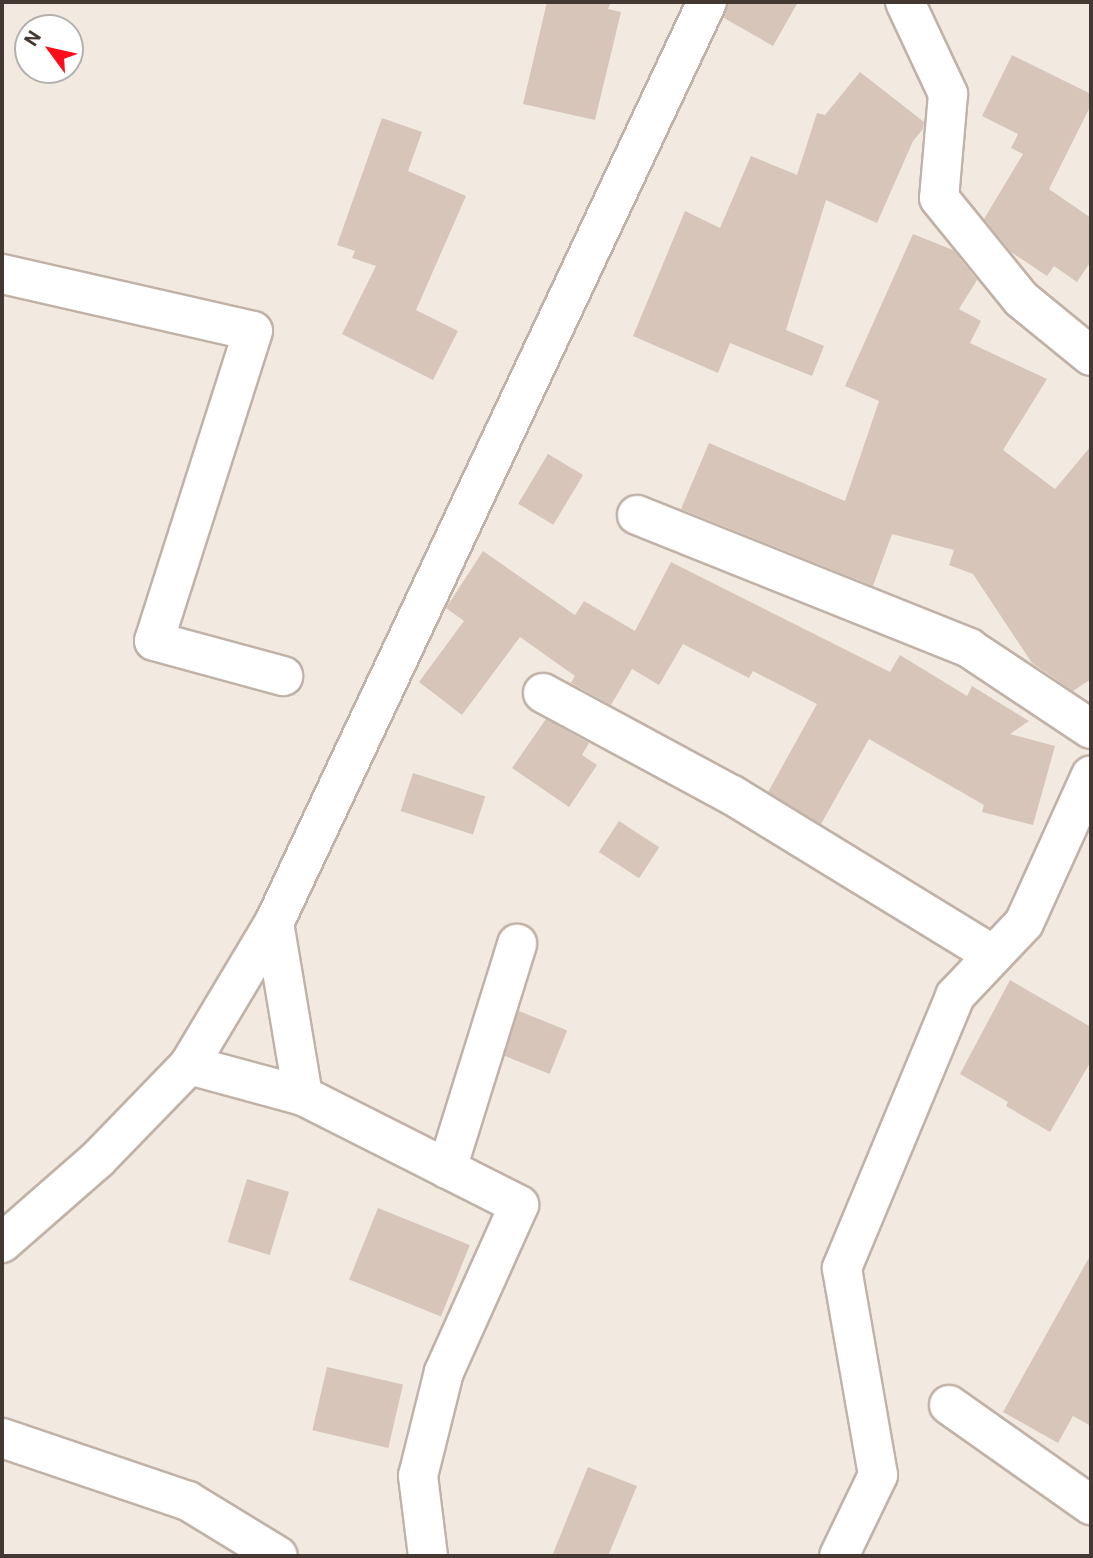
<!DOCTYPE html>
<html>
<head>
<meta charset="utf-8">
<style>
  body { margin:0 }
  #map { position:relative; width:1093px; height:1558px; overflow:hidden; background:#f2eae1; font-family:Roboto,sans-serif }
  div>[style] { position:absolute }
  .building>* { inset:0; background:#d7c5b9; transform-origin:0 0 }
  .roads { filter:drop-shadow(2px 0 #c1b2a7) drop-shadow(-2px 0 #c1b2a7) drop-shadow(0 2px #c1b2a7) drop-shadow(0 -2px #c1b2a7) }
  .minor>* { height:38px; margin:-19px; padding:0 19px; transform-origin:19px; border-radius:19px; background:#fff }
  span { translate:-50% -50%; white-space:nowrap; text-align:center; line-height:1.15; -webkit-text-stroke:5px #fff; paint-order:stroke }
  .frame { position:absolute; inset:0; border:4px solid #443932; pointer-events:none }
  .north { position:absolute; left:14px; top:14px; width:70px; height:70px; box-sizing:border-box; background:#fff; border:2px solid #b4b0ad; border-radius:50%; rotate:303deg; font-size:19px; font-weight:700; line-height:28px; text-align:center; color:#443932 }
  .north::after { content:''; display:block; margin:auto; width:24px; height:32px; background:#ff0c1a; clip-path:polygon(50% 0,100% 100%,50% 72%,0 100%) }
</style>
</head>
<body>
<div id="map">
  <div class="building">
    <div style="clip-path:polygon(547px 2px,611px 2px,608px 9px,621px 12px,595px 120px,523px 104px)"></div>
    <div style="clip-path:polygon(729px 2px,798px 2px,773px 46px,724px 18px)"></div>
    <div style="clip-path:polygon(1012px 55px,1091px 94px,1091px 105px,1049px 189px,1091px 218px,1091px 261px,1077px 282px,1054px 266px,1047px 276px,1011px 252px,984px 219px,1023px 154px,1011px 148px,1018px 134px,982px 116px)"></div>
    <div style="clip-path:polygon(860px 72px,924px 122px,923px 129px,913px 141px,877px 223px,826px 200px,786px 330px,824px 346px,812px 376px,730px 343px,718px 373px,633px 336px,685px 211px,720px 228px,751px 156px,797px 175px,817px 113px,825px 115px)"></div>
    <div style="clip-path:polygon(382px 118px,422px 132px,408px 171px,466px 196px,416px 310px,458px 331px,433px 380px,342px 334px,376px 266px,352px 258px,355px 251px,337px 245px)"></div>
    <div style="clip-path:polygon(913px 234px,953px 250px,977px 280px,959px 309px,981px 321px,970px 343px,1047px 379px,1003px 450px,1055px 489px,1091px 446px,1091px 679px,1073px 691px,1032px 663px,973px 574px,949px 565px,954px 550px,892px 534px,873px 586px,681px 509px,709px 443px,845px 501px,879px 401px,845px 386px)"></div>
    <div style="left:548px;top:454px;width:41px;height:58px;rotate:31deg"></div>
    <div style="clip-path:polygon(483px 551px,575px 615px,584px 601px,635px 631px,671px 562px,890px 672px,900px 655px,967px 696px,972px 686px,1029px 721px,1010px 734px,1055px 746px,1033px 825px,982px 812px,984px 805px,869px 739px,821px 824px,768px 792px,817px 704px,753px 671px,749px 678px,683px 644px,659px 685px,632px 669px,611px 705px,571px 683px,575px 676px,520px 637px,462px 715px,419px 682px,464px 621px,446px 608px)"></div>
    <div style="clip-path:polygon(546px 719px,589px 743px,582px 755px,597px 765px,569px 807px,512px 768px)"></div>
    <div style="left:413px;top:773px;width:76px;height:40px;rotate:18deg"></div>
    <div style="left:619px;top:821px;width:48px;height:37px;rotate:33deg"></div>
    <div style="clip-path:polygon(1010px 980px,1091px 1027px,1091px 1061px,1050px 1132px,1006px 1106px,1008px 1102px,960px 1074px)"></div>
    <div style="left:519px;top:1011px;width:52px;height:47px;rotate:22deg"></div>
    <div style="left:247px;top:1179px;width:44px;height:66px;rotate:17deg"></div>
    <div style="left:378px;top:1208px;width:99px;height:77px;rotate:22deg"></div>
    <div style="clip-path:polygon(1091px 1254px,1091px 1426px,1073px 1416px,1058px 1443px,1003px 1412px)"></div>
    <div style="left:327px;top:1367px;width:78px;height:65px;rotate:13deg"></div>
    <div style="clip-path:polygon(588px 1467px,637px 1486px,608px 1556px,552px 1556px)"></div>
  </div>
  <div class="roads">
    <div class="minor">
      <div style="left:905px;top:2px;width:102px;rotate:64.9deg"></div>
      <div style="left:948px;top:94px;width:104px;rotate:94.9deg"></div>
      <div style="left:939px;top:198px;width:130px;rotate:50.9deg"></div>
      <div style="left:1021px;top:299px;width:90px;rotate:39.2deg"></div>
      <div style="left:2px;top:274px;width:257px;rotate:12.8deg"></div>
      <div style="left:253px;top:331px;width:325px;rotate:107.7deg"></div>
      <div style="left:154px;top:641px;width:134px;rotate:15.2deg"></div>
      <div style="left:637px;top:515px;width:358px;rotate:21.8deg"></div>
      <div style="left:969px;top:648px;width:146px;rotate:33.6deg"></div>
      <div style="left:543px;top:693px;width:215px;rotate:28.4deg"></div>
      <div style="left:732px;top:795px;width:306px;rotate:31.5deg"></div>
      <div style="left:189px;top:1065px;width:118px;rotate:15.2deg"></div>
      <div style="left:447px;top:1169px;width:236px;rotate:-72.7deg"></div>
      <div style="left:2px;top:1243px;width:128px;rotate:-41.2deg"></div>
      <div style="left:98px;top:1159px;width:131px;rotate:-45.9deg"></div>
      <div style="left:189px;top:1065px;width:165px;rotate:-59.1deg"></div>
      <div style="left:949px;top:1405px;width:174px;rotate:35.2deg"></div>
      <div style="left:2px;top:1438px;width:196px;rotate:18.7deg"></div>
      <div style="left:188px;top:1501px;width:105px;rotate:31.4deg"></div>
      <div style="left:428px;top:1556px;width:81px;rotate:-97.1deg"></div>
      <div style="left:418px;top:1476px;width:107px;rotate:-76deg"></div>
      <div style="left:444px;top:1372px;width:183px;rotate:-65.8deg"></div>
      <div style="left:519px;top:1205px;width:242px;rotate:-153.2deg"></div>
      <div style="left:303px;top:1096px;width:175px;rotate:-99.5deg"></div>
      <div style="left:274px;top:923px;width:1018px;rotate:-64.82deg"></div>
      <div style="left:839px;top:1556px;width:90px;rotate:-64.3deg"></div>
      <div style="left:878px;top:1475px;width:210px;rotate:-99.9deg"></div>
      <div style="left:842px;top:1268px;width:295px;rotate:-67.4deg"></div>
      <div style="left:955px;top:996px;width:100px;rotate:-46.6deg"></div>
      <div style="left:1024px;top:923px;width:162px;rotate:-65.6deg"></div>
    </div>
  </div>
  <div class="frame"></div>
  <div class="north">N</div>
</div>
</body>
</html>
